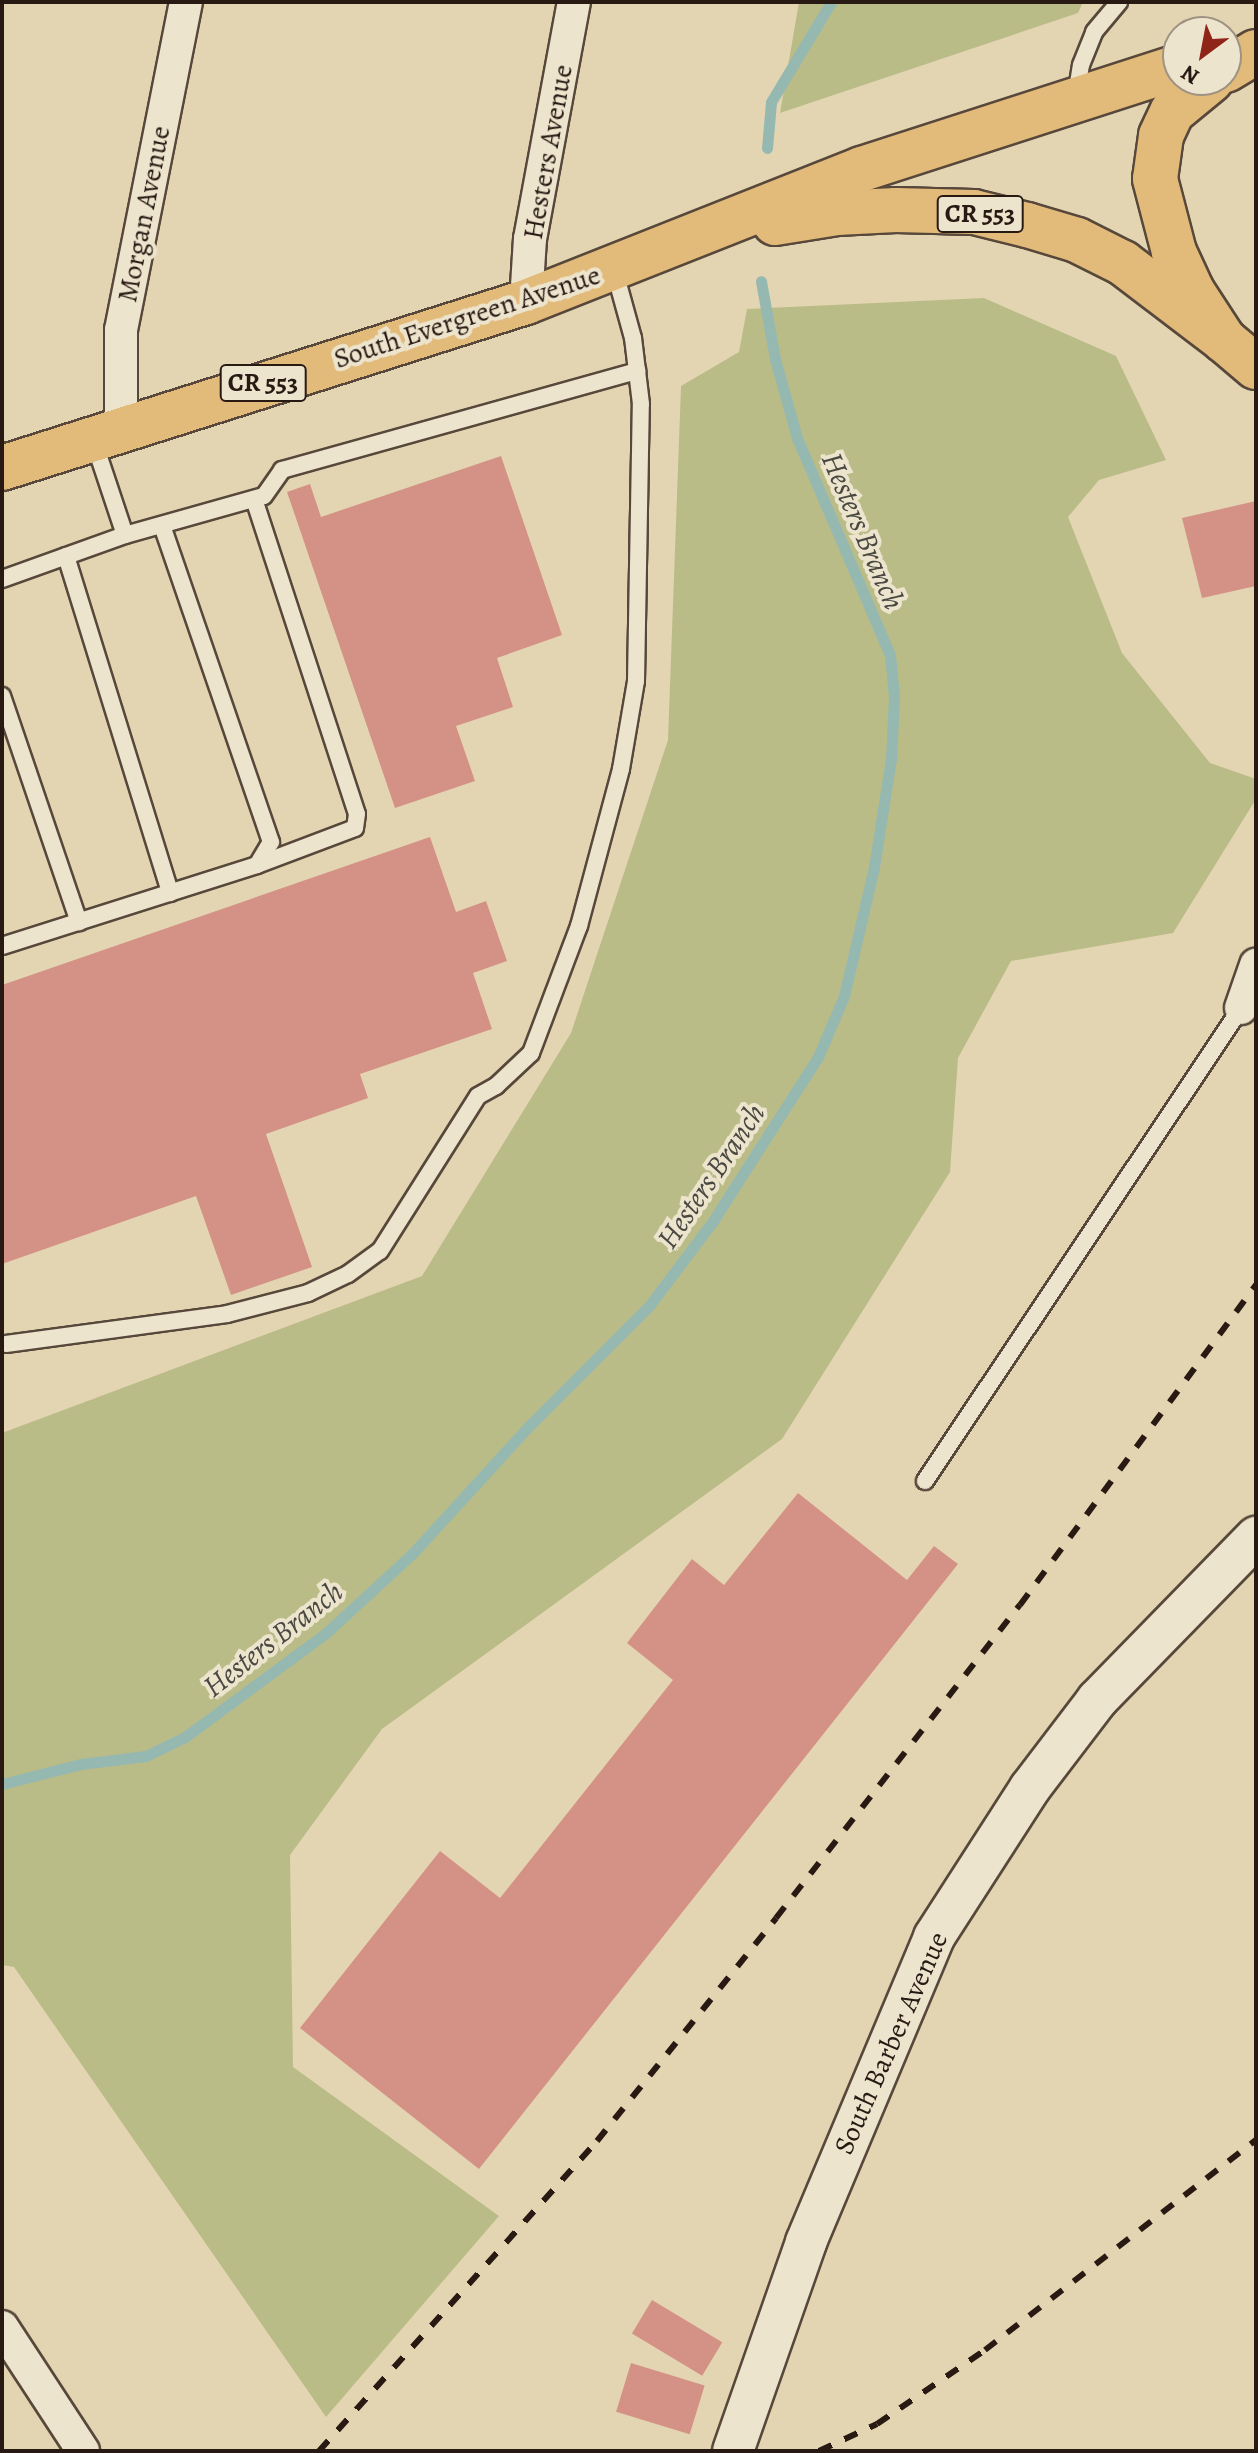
<!DOCTYPE html>
<html>
<head>
<meta charset="utf-8">
<style>
  body { margin:0 }
  #map { position:relative; width:1258px; height:2453px; overflow:hidden; background:#e4d5b2; font-family:Alegreya,serif }
  div>[style] { position:absolute }
  .green>* { inset:0; background:#babc88 }
  .stream>* { height:11px; margin:-5.5px; padding:0 5.5px; transform-origin:5.5px; border-radius:5.5px; background:#95b8b0 }
  .building>* { inset:0; background:#d49286; transform-origin:0 0 }
  .roads { filter:drop-shadow(2px 0 #57483b) drop-shadow(-2px 0 #57483b) drop-shadow(0 2px #57483b) drop-shadow(0 -2px #57483b) }
  .service>* { height:16px; margin:-8px; padding:0 8px; transform-origin:8px; border-radius:8px; background:#ede4cd }
  .minor>* { height:32px; margin:-16px; padding:0 16px; transform-origin:16px; border-radius:16px; background:#ede4cd }
  .tertiary>* { height:40px; margin:-20px; padding:0 20px; transform-origin:20px; border-radius:20px; background:#ede4cd }
  .primary>* { height:44px; margin:-22px; padding:0 22px; transform-origin:22px; border-radius:22px; background:#e2ba79 }
  .rail>* { height:6px; margin-top:-3px; transform-origin:0; background:repeating-linear-gradient(90deg,#281913 0 14px,transparent 0 28px) }
  span { translate:-50% -50%; white-space:nowrap; text-align:center; line-height:1.15; -webkit-text-stroke:8px #ede4cd; paint-order:stroke }
  .shield-label span { padding:2px 6px; background:#ede4cd; border:2px solid; border-radius:6px; -webkit-text-stroke-width:0 }
  .shield-label { font-size:26px; color:#281913; font-weight:700 }
  .street-label { font-size:28px; color:#281913 }
  .water-label { font-size:30px; color:#494942; font-style:italic }
  .frame { position:absolute; inset:0; border:4px solid #281913; pointer-events:none }
  .north { position:absolute; left:1162px; top:16px; width:80px; height:80px; box-sizing:border-box; background:#ede4cd; border:2px solid #9e9383; border-radius:50%; rotate:212deg; font-size:22px; font-weight:700; line-height:32px; text-align:center; color:#281913 }
  .north::after { content:''; display:block; margin:auto; width:28px; height:36px; background:#8f2418; clip-path:polygon(50% 0,100% 100%,50% 72%,0 100%) }
</style>
</head>
<body>
<div id="map">
  <div class="green">
    <div style="clip-path:polygon(799px 2px,1083px 2px,1078px 13px,780px 113px)"></div>
    <div style="clip-path:polygon(984px 298px,1116px 356px,1166px 460px,1099px 480px,1068px 517px,1122px 653px,1210px 763px,1256px 779px,1256px 799px,1173px 933px,1011px 961px,958px 1058px,950px 1172px,782px 1439px,382px 1729px,290px 1855px,293px 2067px,499px 2216px,326px 2417px,14px 1967px,2px 1965px,2px 1433px,422px 1276px,571px 1033px,668px 740px,681px 386px,739px 352px,747px 309px)"></div>
  </div>
  <div class="stream">
    <div style="left:767px;top:148px;width:46px;rotate:-85deg"></div>
    <div style="left:771px;top:102px;width:117px;rotate:-59deg"></div>
    <div style="left:2px;top:1784px;width:81px;rotate:-14.2deg"></div>
    <div style="left:81px;top:1764px;width:65px;rotate:-7deg"></div>
    <div style="left:146px;top:1756px;width:43px;rotate:-26deg"></div>
    <div style="left:185px;top:1737px;width:175px;rotate:-36.4deg"></div>
    <div style="left:326px;top:1633px;width:117px;rotate:-42.6deg"></div>
    <div style="left:412px;top:1554px;width:171px;rotate:-47.6deg"></div>
    <div style="left:527px;top:1428px;width:173px;rotate:-45deg"></div>
    <div style="left:649px;top:1306px;width:106px;rotate:-53deg"></div>
    <div style="left:713px;top:1221px;width:195px;rotate:-57.4deg"></div>
    <div style="left:818px;top:1057px;width:66px;rotate:-66.9deg"></div>
    <div style="left:844px;top:996px;width:132px;rotate:-76.9deg"></div>
    <div style="left:874px;top:867px;width:109px;rotate:-81.1deg"></div>
    <div style="left:891px;top:759px;width:62px;rotate:-87.2deg"></div>
    <div style="left:894px;top:697px;width:42px;rotate:-95.4deg"></div>
    <div style="left:890px;top:655px;width:236px;rotate:-113.2deg"></div>
    <div style="left:797px;top:438px;width:82px;rotate:-105.6deg"></div>
    <div style="left:775px;top:359px;width:79px;rotate:-100.2deg"></div>
  </div>
  <div class="building">
    <div style="clip-path:polygon(501px 456px,562px 635px,497px 658px,513px 707px,456px 726px,475px 781px,395px 808px,287px 492px,310px 484px,321px 517px)"></div>
    <div style="clip-path:polygon(1256px 501px,1256px 586px,1202px 598px,1182px 518px)"></div>
    <div style="clip-path:polygon(430px 837px,456px 912px,486px 901px,507px 961px,473px 973px,492px 1029px,360px 1074px,368px 1098px,266px 1134px,312px 1267px,231px 1295px,196px 1196px,2px 1264px,2px 985px)"></div>
    <div style="clip-path:polygon(798px 1493px,907px 1580px,934px 1546px,958px 1564px,479px 2169px,300px 2028px,440px 1851px,500px 1898px,673px 1680px,627px 1643px,692px 1559px,724px 1585px)"></div>
    <div style="left:652px;top:2300px;width:82px;height:39px;rotate:31deg"></div>
    <div style="left:631px;top:2363px;width:77px;height:51px;rotate:17deg"></div>
  </div>
  <div class="roads">
    <div class="service">
      <div style="left:1076px;top:96px;width:31px;rotate:-81deg"></div>
      <div style="left:1081px;top:65px;width:35px;rotate:-68deg"></div>
      <div style="left:1094px;top:32px;width:39px;rotate:-50deg"></div>
      <div style="left:93px;top:439px;width:101px;rotate:71.6deg"></div>
      <div style="left:254px;top:499px;width:331px;rotate:71.9deg"></div>
      <div style="left:357px;top:814px;width:14px;rotate:98deg"></div>
      <div style="left:355px;top:828px;width:105px;rotate:159.3deg"></div>
      <div style="left:66px;top:556px;width:353px;rotate:72.8deg"></div>
      <div style="left:2px;top:579px;width:131px;rotate:-19.7deg"></div>
      <div style="left:125px;top:535px;width:144px;rotate:-15.7deg"></div>
      <div style="left:264px;top:496px;width:32px;rotate:-55deg"></div>
      <div style="left:282px;top:470px;width:369px;rotate:-15.6deg"></div>
      <div style="left:2px;top:696px;width:239px;rotate:71.2deg"></div>
      <div style="left:2px;top:946px;width:268px;rotate:-17.6deg"></div>
      <div style="left:257px;top:865px;width:27px;rotate:-59deg"></div>
      <div style="left:271px;top:842px;width:335px;rotate:-109deg"></div>
      <div style="left:6px;top:1344px;width:223px;rotate:-7.7deg"></div>
      <div style="left:227px;top:1314px;width:84px;rotate:-14.5deg"></div>
      <div style="left:308px;top:1293px;width:44px;rotate:-25.4deg"></div>
      <div style="left:348px;top:1274px;width:39px;rotate:-36deg"></div>
      <div style="left:380px;top:1251px;width:183px;rotate:-57.7deg"></div>
      <div style="left:478px;top:1096px;width:21px;rotate:-29deg"></div>
      <div style="left:496px;top:1086px;width:48px;rotate:-43.3deg"></div>
      <div style="left:531px;top:1053px;width:136px;rotate:-69.3deg"></div>
      <div style="left:579px;top:926px;width:163px;rotate:-75deg"></div>
      <div style="left:621px;top:769px;width:89px;rotate:-80.3deg"></div>
      <div style="left:636px;top:681px;width:277px;rotate:-89deg"></div>
      <div style="left:641px;top:404px;width:66px;rotate:-96.9deg"></div>
      <div style="left:633px;top:338px;width:72px;rotate:-105.4deg"></div>
      <div style="left:925px;top:1481px;width:569px;rotate:-56.25deg"></div>
    </div>
    <div class="minor">
      <div style="left:526px;top:302px;width:63px;rotate:-86.4deg"></div>
      <div style="left:530px;top:239px;width:241px;rotate:-79.5deg"></div>
      <div style="left:121px;top:428px;width:98px;rotate:-90deg"></div>
      <div style="left:121px;top:330px;width:334px;rotate:-78.8deg"></div>
      <div style="left:1241px;top:1008px;width:46px;rotate:-70.8deg"></div>
      <div style="left:2px;top:2327px;width:148px;rotate:56.8deg"></div>
    </div>
    <div class="tertiary">
      <div style="left:733px;top:2451px;width:221px;rotate:-70.7deg"></div>
      <div style="left:806px;top:2242px;width:331px;rotate:-67.2deg"></div>
      <div style="left:934px;top:1937px;width:177px;rotate:-57.2deg"></div>
      <div style="left:1030px;top:1788px;width:111px;rotate:-52.7deg"></div>
      <div style="left:1097px;top:1700px;width:228px;rotate:-45.7deg"></div>
    </div>
    <div class="primary">
      <div style="left:1226px;top:70px;width:35px;rotate:-31deg"></div>
      <div style="left:1211px;top:80px;width:50px;rotate:140.6deg"></div>
      <div style="left:1172px;top:112px;width:26px;rotate:115deg"></div>
      <div style="left:1161px;top:136px;width:43px;rotate:97.9deg"></div>
      <div style="left:1155px;top:179px;width:75px;rotate:75.4deg"></div>
      <div style="left:1174px;top:252px;width:43px;rotate:65.2deg"></div>
      <div style="left:1192px;top:291px;width:59px;rotate:56.9deg"></div>
      <div style="left:1224px;top:340px;width:42px;rotate:40.2deg"></div>
      <div style="left:775px;top:223px;width:63px;rotate:-9.2deg"></div>
      <div style="left:837px;top:213px;width:59px;rotate:-2.9deg"></div>
      <div style="left:896px;top:210px;width:78px;rotate:1.5deg"></div>
      <div style="left:974px;top:212px;width:55px;rotate:13.8deg"></div>
      <div style="left:1027px;top:225px;width:52px;rotate:16.7deg"></div>
      <div style="left:1077px;top:240px;width:51px;rotate:26.6deg"></div>
      <div style="left:1123px;top:263px;width:127px;rotate:37.3deg"></div>
      <div style="left:2px;top:468px;width:550px;rotate:-17.58deg"></div>
      <div style="left:526px;top:302px;width:361px;rotate:-21.6deg"></div>
      <div style="left:862px;top:169px;width:332px;rotate:-17.9deg"></div>
    </div>
  </div>
  <div class="rail">
    <div style="left:319px;top:2451px;width:416px;rotate:-48.1deg"></div>
    <div style="left:597px;top:2141px;width:286px;rotate:-51.2deg"></div>
    <div style="left:776px;top:1918px;width:397px;rotate:-52.1deg"></div>
    <div style="left:1020px;top:1605px;width:398px;rotate:-53.6deg"></div>
    <div style="left:819px;top:2451px;width:64px;rotate:-25deg"></div>
    <div style="left:877px;top:2424px;width:131px;rotate:-34.4deg"></div>
    <div style="left:985px;top:2350px;width:343px;rotate:-37.8deg"></div>
  </div>
  <div class="shield-label">
    <span style="left:980px;top:214px">CR 553</span>
    <span style="left:263px;top:383px">CR 553</span>
  </div>
  <div class="street-label">
    <span style="left:548px;top:152px;rotate:-80deg">Hesters Avenue</span>
    <span style="left:144px;top:214px;rotate:-79deg">Morgan Avenue</span>
    <span style="left:467px;top:317px;rotate:-18deg">South Evergreen Avenue</span>
    <span style="left:891px;top:2043px;rotate:-66deg">South Barber Avenue</span>
  </div>
  <div class="water-label">
    <span style="left:863px;top:531px;rotate:67deg">Hesters Branch</span>
    <span style="left:711px;top:1176px;rotate:-56deg">Hesters Branch</span>
    <span style="left:273px;top:1639px;rotate:-38deg">Hesters Branch</span>
  </div>
  <div class="frame"></div>
  <div class="north">N</div>
</div>
</body>
</html>
